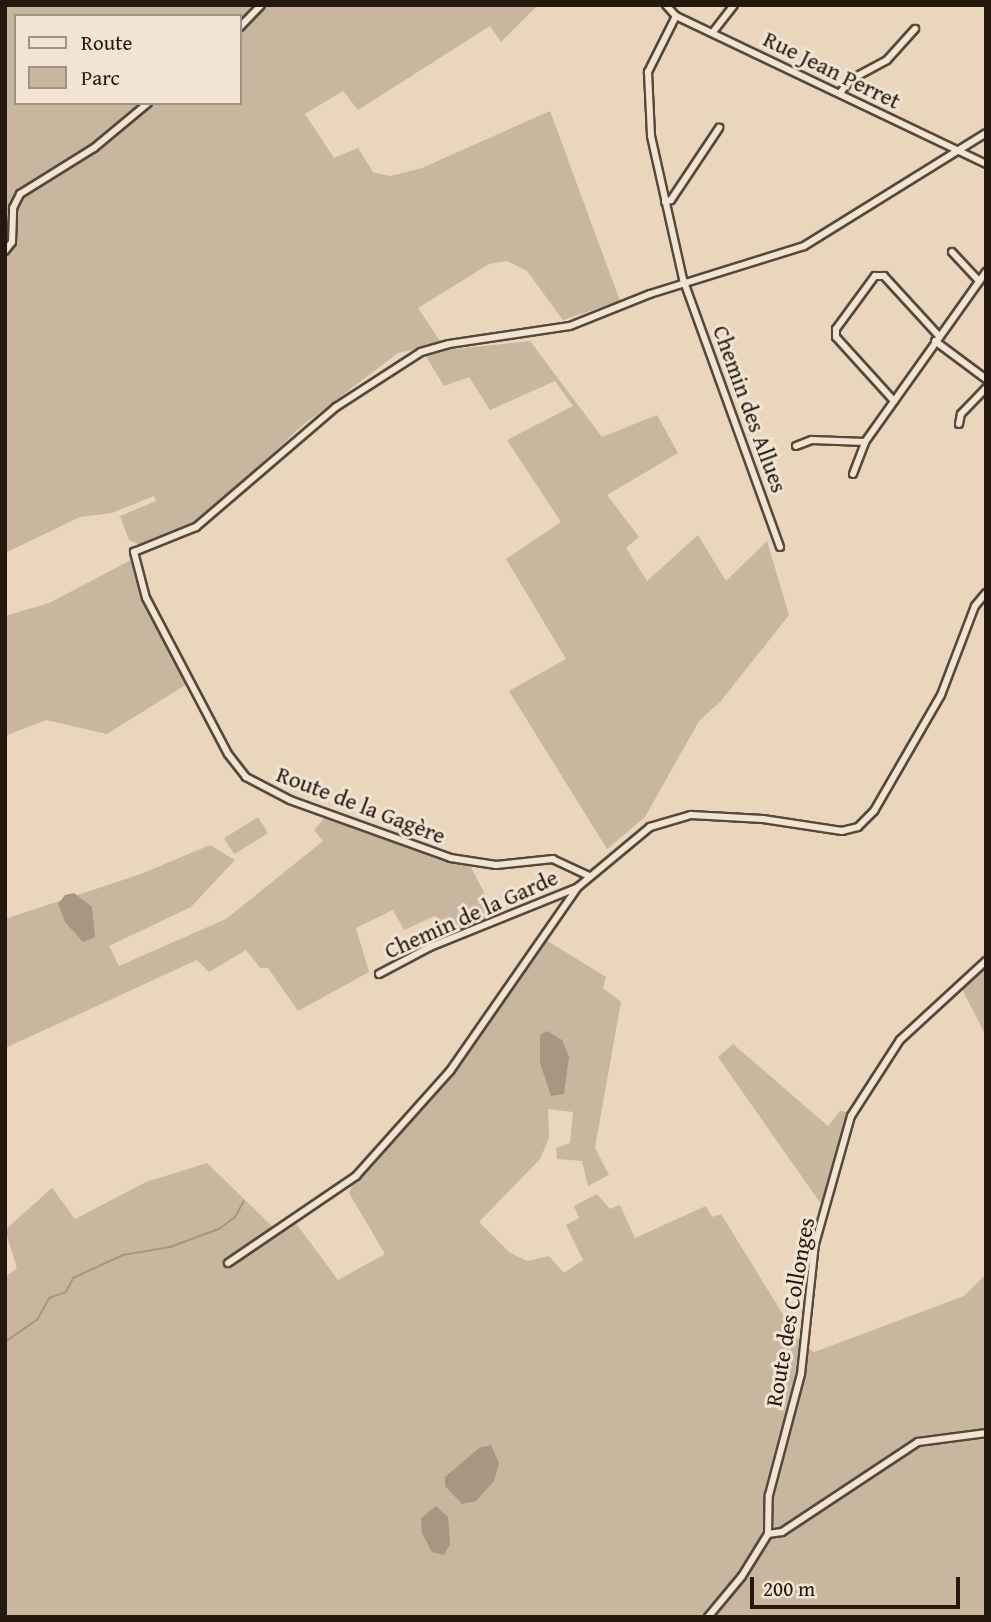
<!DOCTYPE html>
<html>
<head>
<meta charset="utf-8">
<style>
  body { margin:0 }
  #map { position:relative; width:991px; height:1622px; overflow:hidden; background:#ead6bc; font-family:"Gentium Book Plus",serif }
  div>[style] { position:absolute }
  .green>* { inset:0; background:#c9b69f; transform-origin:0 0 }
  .water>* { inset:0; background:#a79681 }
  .stream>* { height:2px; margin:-1px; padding:0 1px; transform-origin:1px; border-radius:1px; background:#a79681 }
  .roads { filter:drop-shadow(2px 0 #56483a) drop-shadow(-2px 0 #56483a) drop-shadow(0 2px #56483a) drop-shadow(0 -2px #56483a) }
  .street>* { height:6px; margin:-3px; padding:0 3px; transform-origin:3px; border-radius:3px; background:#f1e4d3 }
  span { translate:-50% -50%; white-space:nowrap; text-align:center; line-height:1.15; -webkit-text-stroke:6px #f1e4d3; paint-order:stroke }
  .street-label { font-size:23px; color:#25190f }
  .frame { position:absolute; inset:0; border:7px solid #25190f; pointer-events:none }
  .legend { position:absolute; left:14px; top:14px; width:228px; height:91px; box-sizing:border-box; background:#f1e4d3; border:2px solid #9f9385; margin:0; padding:9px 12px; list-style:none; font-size:21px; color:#25190f }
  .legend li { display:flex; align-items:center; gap:14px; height:35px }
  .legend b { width:35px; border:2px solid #9f9385 }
  .scale { position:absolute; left:750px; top:1577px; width:210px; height:32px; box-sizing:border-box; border:4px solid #25190f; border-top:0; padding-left:9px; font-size:21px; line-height:24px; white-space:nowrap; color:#25190f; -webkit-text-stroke:5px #f1e4d3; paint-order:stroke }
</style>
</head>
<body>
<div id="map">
  <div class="green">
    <div style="clip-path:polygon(evenodd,5px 5px,538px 5px,501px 42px,490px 26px,358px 110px,343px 91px,305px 114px,334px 158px,358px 148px,373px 172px,390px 176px,422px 168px,550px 111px,620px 301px,563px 320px,527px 271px,507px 261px,489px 264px,418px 308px,446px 350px,530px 341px,602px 437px,657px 415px,678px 453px,607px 495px,639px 537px,626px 548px,647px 581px,698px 535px,726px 581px,767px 541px,789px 615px,721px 701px,699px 721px,645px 817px,607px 849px,509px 691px,566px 659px,506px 559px,561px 522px,507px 440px,573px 406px,555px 381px,490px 410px,469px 377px,444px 386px,421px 348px,398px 353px,303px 425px,194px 526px,140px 545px,129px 540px,120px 516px,156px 501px,154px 496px,112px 513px,80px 517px,5px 553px,5px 5px,16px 16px,240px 16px,240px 103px,16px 103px,16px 16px)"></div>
    <div style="clip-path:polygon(131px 560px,143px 598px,187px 684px,107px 734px,46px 720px,5px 736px,5px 616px,49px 603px)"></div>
    <div style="left:258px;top:817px;width:19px;height:40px;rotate:58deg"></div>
    <div style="clip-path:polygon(325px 817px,471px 867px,496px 916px,446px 937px,435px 916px,404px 930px,393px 910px,356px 928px,369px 972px,298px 1011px,268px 968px,260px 968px,246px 950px,209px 972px,197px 960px,5px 1048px,5px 919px,141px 874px,210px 845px,235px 860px,191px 907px,109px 946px,119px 966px,226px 919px,323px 841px,314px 830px)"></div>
    <div style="clip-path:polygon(546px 940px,606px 977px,603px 988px,621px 1002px,595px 1148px,609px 1175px,588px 1186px,582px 1161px,557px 1159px,556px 1148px,570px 1143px,573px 1112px,548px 1109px,549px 1138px,540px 1159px,479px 1222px,509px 1252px,527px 1261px,549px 1256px,564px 1273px,583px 1260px,566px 1225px,579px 1218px,574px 1206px,597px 1194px,610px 1209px,620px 1205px,635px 1238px,706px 1206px,712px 1217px,721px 1214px,800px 1342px,814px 1352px,964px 1296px,986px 1274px,986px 1617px,5px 1617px,5px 1277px,17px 1268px,5px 1230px,52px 1188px,75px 1219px,146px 1182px,207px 1163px,278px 1232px,295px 1222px,338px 1280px,385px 1254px,349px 1193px,352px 1186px,451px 1072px)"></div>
    <div style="clip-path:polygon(986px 968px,986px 1036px,961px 987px)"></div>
    <div style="clip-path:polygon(733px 1044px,828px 1126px,840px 1111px,848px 1112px,821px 1204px,718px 1057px)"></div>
  </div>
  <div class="water">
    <div style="clip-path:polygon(74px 893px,92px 907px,95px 937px,83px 942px,65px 922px,58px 904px,65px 895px)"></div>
    <div style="clip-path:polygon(547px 1031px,562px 1040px,569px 1057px,564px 1094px,551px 1096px,540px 1063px,540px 1035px)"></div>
    <div style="clip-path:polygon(491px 1445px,499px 1463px,494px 1481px,476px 1501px,462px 1504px,445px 1486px,445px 1477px,479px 1448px)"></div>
    <div style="clip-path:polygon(436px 1506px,448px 1517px,450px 1544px,444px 1555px,432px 1552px,422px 1533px,421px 1518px)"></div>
  </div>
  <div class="stream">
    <div style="left:5px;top:1342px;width:39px;rotate:-35deg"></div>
    <div style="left:37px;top:1320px;width:25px;rotate:-61deg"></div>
    <div style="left:49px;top:1298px;width:18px;rotate:-19deg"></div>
    <div style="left:66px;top:1292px;width:16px;rotate:-63deg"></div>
    <div style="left:73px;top:1278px;width:55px;rotate:-24.7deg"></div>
    <div style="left:123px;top:1255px;width:48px;rotate:-9.7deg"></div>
    <div style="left:170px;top:1247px;width:52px;rotate:-20.2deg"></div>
    <div style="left:219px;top:1229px;width:20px;rotate:-37deg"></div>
    <div style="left:235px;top:1217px;width:18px;rotate:-61deg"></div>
  </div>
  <div class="roads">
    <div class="street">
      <div style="left:666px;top:5px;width:15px;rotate:48deg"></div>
      <div style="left:676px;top:16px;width:344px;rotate:25.5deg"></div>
      <div style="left:676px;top:16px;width:63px;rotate:116.6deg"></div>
      <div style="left:648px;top:72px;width:64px;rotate:87.3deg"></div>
      <div style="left:651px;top:136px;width:147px;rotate:77.4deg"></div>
      <div style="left:683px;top:279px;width:285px;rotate:70.1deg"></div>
      <div style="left:240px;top:27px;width:30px;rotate:-46deg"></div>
      <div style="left:713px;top:32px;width:34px;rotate:-52deg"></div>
      <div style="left:840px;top:93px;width:16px;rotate:-52deg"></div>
      <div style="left:850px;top:80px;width:42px;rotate:-28.4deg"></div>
      <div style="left:887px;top:60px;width:42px;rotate:-47.9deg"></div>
      <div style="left:665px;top:202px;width:6px;rotate:-18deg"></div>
      <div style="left:671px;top:200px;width:87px;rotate:-56.3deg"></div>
      <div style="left:5px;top:251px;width:11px;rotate:-52deg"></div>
      <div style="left:12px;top:242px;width:34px;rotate:-88deg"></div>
      <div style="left:13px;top:208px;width:16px;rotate:-63deg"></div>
      <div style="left:20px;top:194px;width:87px;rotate:-31.9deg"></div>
      <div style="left:94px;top:148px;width:70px;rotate:-39.8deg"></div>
      <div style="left:952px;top:252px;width:40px;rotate:47deg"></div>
      <div style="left:935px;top:341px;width:64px;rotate:36.7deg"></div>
      <div style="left:894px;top:401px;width:86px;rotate:-132.2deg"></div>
      <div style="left:836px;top:337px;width:8px;rotate:-90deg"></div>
      <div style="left:836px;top:329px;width:66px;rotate:-53.7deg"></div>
      <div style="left:875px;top:276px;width:9px"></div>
      <div style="left:884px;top:276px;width:81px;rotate:47.5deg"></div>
      <div style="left:959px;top:424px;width:10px;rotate:-79deg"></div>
      <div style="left:961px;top:414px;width:36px;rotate:-46deg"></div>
      <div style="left:796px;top:446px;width:17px;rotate:-21deg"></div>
      <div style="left:812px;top:440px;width:53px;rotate:2.2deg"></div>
      <div style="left:853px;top:474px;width:34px;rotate:-69deg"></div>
      <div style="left:865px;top:442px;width:209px;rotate:-54.6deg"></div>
      <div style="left:589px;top:876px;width:40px;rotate:-155deg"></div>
      <div style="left:553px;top:859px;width:57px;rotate:174deg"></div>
      <div style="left:496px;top:865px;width:46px;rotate:-171.2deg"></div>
      <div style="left:451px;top:858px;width:171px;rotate:-160.2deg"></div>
      <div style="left:290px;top:800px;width:50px;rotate:-152.4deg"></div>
      <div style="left:246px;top:777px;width:29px;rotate:-128deg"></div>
      <div style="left:228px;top:754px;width:176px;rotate:-117.7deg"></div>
      <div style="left:146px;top:598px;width:48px;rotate:-104.6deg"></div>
      <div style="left:134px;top:552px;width:67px;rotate:-22deg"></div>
      <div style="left:196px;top:527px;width:184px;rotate:-40.6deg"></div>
      <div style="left:336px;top:407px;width:101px;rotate:-32.9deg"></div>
      <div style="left:421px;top:352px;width:29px;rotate:-16deg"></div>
      <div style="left:449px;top:344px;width:122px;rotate:-8.5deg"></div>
      <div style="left:570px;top:326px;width:86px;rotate:-21.8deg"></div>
      <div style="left:650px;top:294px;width:161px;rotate:-17.3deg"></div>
      <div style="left:804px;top:246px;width:214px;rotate:-31.8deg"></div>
      <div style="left:379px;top:974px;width:58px;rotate:-27.9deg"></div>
      <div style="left:430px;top:947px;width:157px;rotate:-22deg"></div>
      <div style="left:228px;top:1263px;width:155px;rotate:-34.2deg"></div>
      <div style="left:356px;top:1176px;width:141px;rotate:-48.2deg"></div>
      <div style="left:450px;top:1071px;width:224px;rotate:-55.2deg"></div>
      <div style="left:578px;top:887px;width:94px;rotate:-39.8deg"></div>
      <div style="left:650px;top:827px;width:43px;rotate:-16.3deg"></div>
      <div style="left:691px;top:815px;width:72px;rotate:3.2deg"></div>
      <div style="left:763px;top:819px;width:80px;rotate:8.6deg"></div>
      <div style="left:842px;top:831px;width:16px;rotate:-14deg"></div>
      <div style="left:858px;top:827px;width:23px;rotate:-45deg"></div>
      <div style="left:874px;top:811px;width:134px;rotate:-60deg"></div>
      <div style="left:941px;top:695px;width:95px;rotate:-69.1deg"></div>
      <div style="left:975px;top:606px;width:17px;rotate:-50deg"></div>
      <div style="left:768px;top:1534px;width:14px;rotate:-8deg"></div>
      <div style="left:782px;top:1532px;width:163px;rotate:-33.5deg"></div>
      <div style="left:918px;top:1442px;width:69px;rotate:-7.5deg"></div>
      <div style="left:708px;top:1617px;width:53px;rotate:-50.3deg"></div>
      <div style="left:742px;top:1576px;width:49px;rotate:-58.2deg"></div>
      <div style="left:768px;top:1534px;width:39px;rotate:-89deg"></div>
      <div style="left:769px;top:1495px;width:125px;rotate:-75.2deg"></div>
      <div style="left:801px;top:1374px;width:131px;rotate:-83.9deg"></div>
      <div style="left:815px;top:1244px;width:133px;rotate:-74.3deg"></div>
      <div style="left:851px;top:1116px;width:90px;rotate:-57.2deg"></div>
      <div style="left:900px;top:1040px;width:117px;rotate:-42.6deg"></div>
    </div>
  </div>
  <div class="street-label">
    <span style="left:832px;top:70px;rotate:26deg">Rue Jean Perret</span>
    <span style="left:750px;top:409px;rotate:70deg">Chemin des Allues</span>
    <span style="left:361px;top:805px;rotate:21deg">Route de la Gagère</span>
    <span style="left:471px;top:914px;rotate:-24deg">Chemin de la Garde</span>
    <span style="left:790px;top:1312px;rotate:-80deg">Route des Collonges</span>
  </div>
  <div class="frame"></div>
  <ul class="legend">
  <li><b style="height:9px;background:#f1e4d3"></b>Route</li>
  <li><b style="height:19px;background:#c9b69f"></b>Parc</li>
  </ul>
  <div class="scale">200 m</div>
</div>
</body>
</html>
